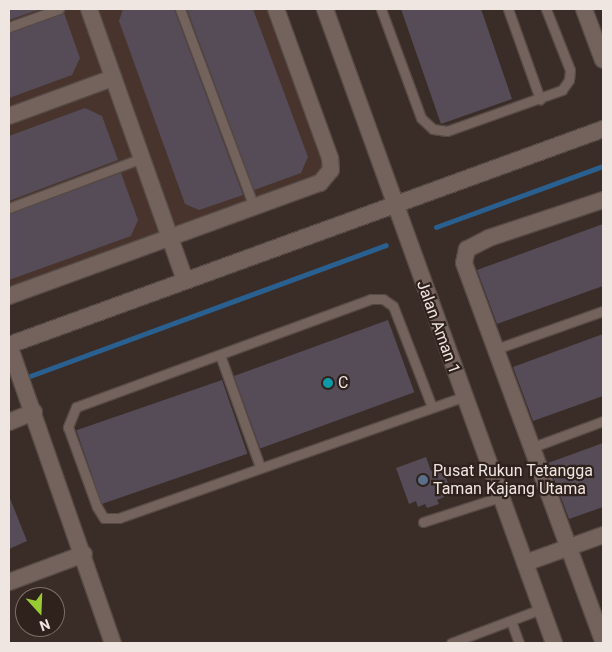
<!DOCTYPE html>
<html>
<head>
<meta charset="utf-8">
<style>
  body { margin:0 }
  #map { position:relative; width:612px; height:652px; overflow:hidden; background:#3a2c26; font-family:Roboto,sans-serif }
  div>[style] { position:absolute }
  .built>* { inset:0; background:#48342c }
  .stream>* { height:5px; margin:-2.5px; padding:0 2.5px; transform-origin:2.5px; border-radius:2.5px; background:#2a6090 }
  .building>* { inset:0; background:#554c58; transform-origin:0 0 }
  .roads { filter:drop-shadow(1px 0 #564a46) drop-shadow(-1px 0 #564a46) drop-shadow(0 1px #564a46) drop-shadow(0 -1px #564a46) }
  .lane>* { height:9px; margin:-4.5px; padding:0 4.5px; transform-origin:4.5px; border-radius:4.5px; background:#73635c }
  .street>* { height:16px; margin:-8px; padding:0 8px; transform-origin:8px; border-radius:8px; background:#73635c }
  .dots>* { width:14px; height:14px; translate:-50% -50%; box-sizing:border-box; border:2px solid #2f221c; border-radius:50% }
  span { translate:-50% -50%; white-space:nowrap; text-align:center; line-height:1.15; -webkit-text-stroke:4.5px #2f221c; paint-order:stroke }
  .street-label { font-size:16px; color:#efe5e1 }
  .poi-label { font-size:16px; color:#efe5e1 }
  .left { translate:0 -50%; text-align:left }
  .frame { position:absolute; inset:0; border:10px solid #efe5e1; pointer-events:none }
  .north { position:absolute; left:15px; top:587px; width:50px; height:50px; box-sizing:border-box; background:#2f221c; border:1px solid #7c706b; border-radius:50%; rotate:160deg; font-size:14px; font-weight:700; line-height:20px; text-align:center; color:#efe5e1 }
  .north::after { content:''; display:block; margin:auto; width:18px; height:22px; background:#99cb35; clip-path:polygon(50% 0,100% 100%,50% 72%,0 100%) }
</style>
</head>
<body>
<div id="map">
  <div class="built">
    <div style="clip-path:polygon(9px 9px,268px 9px,324px 160px,323px 168px,313px 178px,9px 289px)"></div>
  </div>
  <div class="stream">
    <div style="left:436px;top:227px;width:178px;rotate:-20.1deg"></div>
    <div style="left:30px;top:376px;width:379px;rotate:-20.2deg"></div>
  </div>
  <div class="building">
    <div style="clip-path:polygon(9px 9px,41px 9px,9px 20px)"></div>
    <div style="clip-path:polygon(123px 9px,174px 9px,243px 195px,199px 210px,185px 204px,119px 21px)"></div>
    <div style="clip-path:polygon(187px 9px,253px 9px,308px 157px,301px 173px,254px 190px)"></div>
    <div style="clip-path:polygon(401px 9px,481px 9px,512px 99px,441px 124px)"></div>
    <div style="clip-path:polygon(64px 13px,80px 58px,72px 75px,9px 98px,9px 33px)"></div>
    <div style="clip-path:polygon(85px 108px,102px 116px,118px 160px,9px 201px,9px 136px)"></div>
    <div style="clip-path:polygon(121px 173px,138px 220px,131px 236px,9px 280px,9px 214px)"></div>
    <div style="clip-path:polygon(603px 224px,603px 286px,497px 324px,477px 270px)"></div>
    <div style="left:388px;top:320px;width:77px;height:164px;rotate:70deg"></div>
    <div style="clip-path:polygon(603px 334px,603px 396px,533px 421px,513px 367px)"></div>
    <div style="left:222px;top:380px;width:78px;height:154px;rotate:71deg"></div>
    <div style="clip-path:polygon(603px 443px,603px 507px,569px 519px,548px 463px)"></div>
    <div style="clip-path:polygon(426px 457px,431px 471px,442px 467px,450px 489px,442px 492px,444px 497px,437px 500px,439px 504px,427px 508px,425px 504px,418px 507px,416px 501px,409px 504px,396px 468px)"></div>
    <div style="clip-path:polygon(9px 496px,27px 541px,9px 549px)"></div>
  </div>
  <div class="roads">
    <div class="lane">
      <div style="left:180px;top:9px;width:211px;rotate:69.5deg"></div>
      <div style="left:381px;top:9px;width:116px;rotate:69.8deg"></div>
      <div style="left:421px;top:118px;width:16px;rotate:43deg"></div>
      <div style="left:433px;top:129px;width:14px;rotate:8deg"></div>
      <div style="left:447px;top:131px;width:122px;rotate:-19.6deg"></div>
      <div style="left:562px;top:90px;width:12px;rotate:-55deg"></div>
      <div style="left:569px;top:80px;width:10px;rotate:-84deg"></div>
      <div style="left:570px;top:70px;width:66px;rotate:-111.5deg"></div>
      <div style="left:508px;top:9px;width:96px;rotate:70.4deg"></div>
      <div style="left:9px;top:27px;width:53px;rotate:-19.8deg"></div>
      <div style="left:9px;top:208px;width:142px;rotate:-20.6deg"></div>
      <div style="left:496px;top:349px;width:114px;rotate:-19.6deg"></div>
      <div style="left:220px;top:355px;width:119px;rotate:70.3deg"></div>
      <div style="left:432px;top:407px;width:108px;rotate:-111.1deg"></div>
      <div style="left:393px;top:306px;width:12px;rotate:-145deg"></div>
      <div style="left:383px;top:299px;width:12px;rotate:180deg"></div>
      <div style="left:371px;top:299px;width:314px;rotate:159.9deg"></div>
      <div style="left:76px;top:407px;width:22px;rotate:112deg"></div>
      <div style="left:68px;top:427px;width:85px;rotate:70.1deg"></div>
      <div style="left:97px;top:507px;width:13px;rotate:58deg"></div>
      <div style="left:104px;top:518px;width:15px"></div>
      <div style="left:119px;top:518px;width:365px;rotate:-19.4deg"></div>
      <div style="left:533px;top:447px;width:75px;rotate:-20.4deg"></div>
      <div style="left:423px;top:522px;width:81px;rotate:-18deg"></div>
      <div style="left:511px;top:621px;width:23px;rotate:70deg"></div>
      <div style="left:451px;top:643px;width:96px;rotate:-20.7deg"></div>
    </div>
    <div class="street">
      <div style="left:89px;top:9px;width:288px;rotate:70.5deg"></div>
      <div style="left:325px;top:9px;width:674px;rotate:70.14deg"></div>
      <div style="left:584px;top:9px;width:54px;rotate:69.6deg"></div>
      <div style="left:9px;top:116px;width:111px;rotate:-20.1deg"></div>
      <div style="left:603px;top:200px;width:120px;rotate:161.6deg"></div>
      <div style="left:489px;top:238px;width:25px;rotate:153deg"></div>
      <div style="left:467px;top:249px;width:14px;rotate:102deg"></div>
      <div style="left:464px;top:263px;width:402px;rotate:69.8deg"></div>
      <div style="left:9px;top:296px;width:331px;rotate:-20deg"></div>
      <div style="left:320px;top:183px;width:17px;rotate:-50deg"></div>
      <div style="left:331px;top:170px;width:12px;rotate:-95deg"></div>
      <div style="left:330px;top:158px;width:158px;rotate:-109.9deg"></div>
      <div style="left:9px;top:345px;width:632px;rotate:-19.98deg"></div>
      <div style="left:9px;top:345px;width:316px;rotate:70.8deg"></div>
      <div style="left:9px;top:422px;width:27px;rotate:-22deg"></div>
      <div style="left:525px;top:563px;width:83px;rotate:-19.7deg"></div>
      <div style="left:9px;top:582px;width:80px;rotate:-20.5deg"></div>
    </div>
  </div>
  <div class="dots">
    <div style="left:328px;top:383px;background:#0f9aa8"></div>
    <div style="left:423px;top:480px;background:#5c6f8a"></div>
  </div>
  <div class="street-label">
    <span style="left:438px;top:327px;rotate:70deg">Jalan Aman 1</span>
  </div>
  <div class="poi-label">
    <span class="left" style="left:338px;top:383px">C</span>
    <span class="left" style="left:433px;top:480px">Pusat Rukun Tetangga<br>Taman Kajang Utama</span>
  </div>
  <div class="frame"></div>
  <div class="north">N</div>
</div>
</body>
</html>
